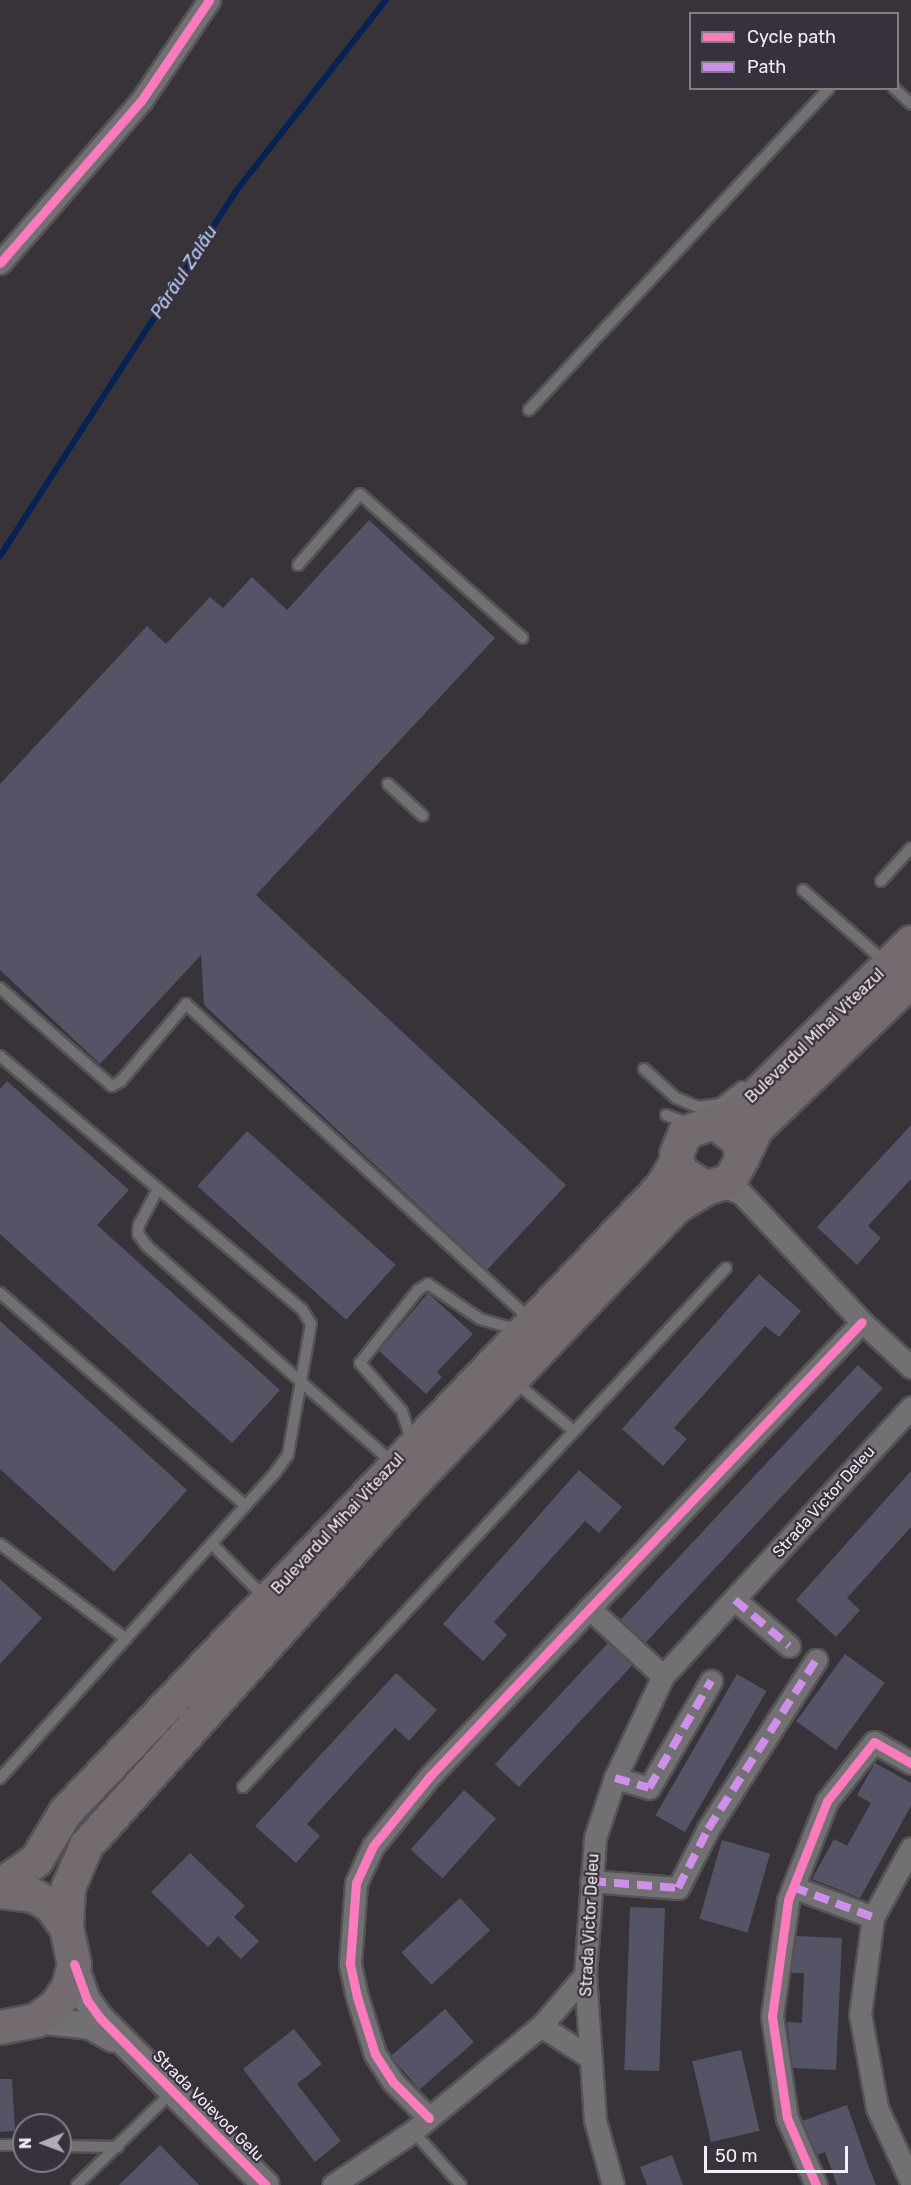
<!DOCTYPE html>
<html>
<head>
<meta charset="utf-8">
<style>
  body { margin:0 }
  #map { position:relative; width:911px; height:2185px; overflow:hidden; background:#373339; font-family:Rubik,sans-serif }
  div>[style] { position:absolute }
  .stream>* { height:6px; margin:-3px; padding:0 3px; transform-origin:3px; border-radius:3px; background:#062252 }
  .building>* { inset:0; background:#555366; transform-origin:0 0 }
  .roads { filter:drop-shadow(2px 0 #555257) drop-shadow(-2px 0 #555257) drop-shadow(0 2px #555257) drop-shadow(0 -2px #555257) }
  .service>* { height:10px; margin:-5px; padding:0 5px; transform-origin:5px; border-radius:5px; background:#737074 }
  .minor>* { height:21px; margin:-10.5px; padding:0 10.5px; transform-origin:10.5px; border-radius:10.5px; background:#737074 }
  .tertiary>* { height:26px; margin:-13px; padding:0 13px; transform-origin:13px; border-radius:13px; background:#737074 }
  .primary>* { height:33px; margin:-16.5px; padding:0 16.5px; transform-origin:16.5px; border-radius:16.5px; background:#736b6f }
  .quiet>* { height:8px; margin-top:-4px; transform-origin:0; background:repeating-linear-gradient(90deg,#ce8fe9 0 15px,transparent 0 23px) }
  .cycleway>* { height:9px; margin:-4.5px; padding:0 4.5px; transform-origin:4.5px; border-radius:4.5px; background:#fd7abc }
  span { translate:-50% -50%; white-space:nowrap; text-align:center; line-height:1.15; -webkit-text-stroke:4.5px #38303c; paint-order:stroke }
  .street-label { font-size:16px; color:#f2edf4 }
  .water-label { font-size:18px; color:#b4cef6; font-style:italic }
  .legend { position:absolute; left:689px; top:12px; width:210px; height:78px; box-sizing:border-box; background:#38303c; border:2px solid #827c86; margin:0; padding:8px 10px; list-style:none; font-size:18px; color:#f2edf4 }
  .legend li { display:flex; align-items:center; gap:12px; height:30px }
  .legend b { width:30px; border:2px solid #827c86 }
  .north { position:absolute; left:12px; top:2113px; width:60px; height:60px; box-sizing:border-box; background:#38303c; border:2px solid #827c86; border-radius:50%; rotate:269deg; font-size:16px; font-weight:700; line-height:24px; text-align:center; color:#f2edf4 }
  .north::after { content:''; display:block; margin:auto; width:21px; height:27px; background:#b1acb3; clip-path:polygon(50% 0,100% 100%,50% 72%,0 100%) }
  .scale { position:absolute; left:704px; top:2146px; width:144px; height:27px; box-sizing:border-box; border:3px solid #f2edf4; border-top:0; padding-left:8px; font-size:18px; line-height:21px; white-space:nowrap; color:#f2edf4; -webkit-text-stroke:4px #38303c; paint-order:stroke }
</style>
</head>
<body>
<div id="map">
  <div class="stream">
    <div style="left:0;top:556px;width:435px;rotate:-57.1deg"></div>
    <div style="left:236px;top:191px;width:243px;rotate:-51.9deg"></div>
  </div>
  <div class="building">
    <div style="clip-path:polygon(369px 520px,495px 638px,256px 895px,566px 1185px,487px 1270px,204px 1005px,201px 955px,100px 1064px,0 970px,0 784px,147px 626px,166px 644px,210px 597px,223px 608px,252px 577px,287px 610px)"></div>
    <div style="clip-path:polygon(7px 1081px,129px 1190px,97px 1225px,280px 1390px,232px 1443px,0 1234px,0 1089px)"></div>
    <div style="clip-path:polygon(911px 1125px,911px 1179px,868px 1226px,881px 1238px,857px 1265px,817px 1227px)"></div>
    <div style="left:247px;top:1131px;width:200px;height:74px;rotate:42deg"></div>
    <div style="clip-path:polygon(759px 1274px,801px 1311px,779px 1337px,765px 1326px,674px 1428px,687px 1439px,663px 1466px,622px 1429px)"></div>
    <div style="clip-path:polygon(428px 1293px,473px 1334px,437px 1372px,442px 1377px,426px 1394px,379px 1351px)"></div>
    <div style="clip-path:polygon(0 1321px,187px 1490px,114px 1572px,0 1469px)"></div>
    <div style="left:858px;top:1365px;width:34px;height:348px;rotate:43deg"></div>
    <div style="clip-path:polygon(579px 1470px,622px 1507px,599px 1533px,585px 1521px,494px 1622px,507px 1635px,483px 1661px,443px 1624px)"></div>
    <div style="clip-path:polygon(911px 1471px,911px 1527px,847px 1598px,860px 1610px,836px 1637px,796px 1600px)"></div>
    <div style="clip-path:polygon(0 1579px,42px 1618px,0 1664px)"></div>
    <div style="left:608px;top:1643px;width:33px;height:166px;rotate:43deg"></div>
    <div style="left:845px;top:1654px;width:49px;height:83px;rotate:36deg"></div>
    <div style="clip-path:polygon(396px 1673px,437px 1710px,409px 1741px,395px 1728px,307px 1824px,320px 1836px,296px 1863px,255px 1826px)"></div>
    <div style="left:737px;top:1674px;width:34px;height:163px;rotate:30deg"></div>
    <div style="clip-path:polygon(875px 1763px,911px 1783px,911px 1806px,860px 1898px,812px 1879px,834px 1839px,847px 1846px,858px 1826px,871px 1803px,857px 1795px)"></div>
    <div style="left:464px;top:1790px;width:43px;height:80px;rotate:42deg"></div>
    <div style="left:722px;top:1840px;width:50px;height:82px;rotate:16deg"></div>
    <div style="clip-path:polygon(190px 1853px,245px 1906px,234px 1917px,259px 1941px,241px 1959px,218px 1936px,208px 1947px,151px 1892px)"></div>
    <div style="left:460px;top:1898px;width:44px;height:80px;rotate:47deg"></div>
    <div style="left:630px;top:1907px;width:35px;height:163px;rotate:2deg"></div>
    <div style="clip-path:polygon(796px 1936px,842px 1938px,836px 2070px,793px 2068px,787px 2022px,802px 2023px,804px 1973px,791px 1973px)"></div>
    <div style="left:445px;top:2009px;width:44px;height:72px;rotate:49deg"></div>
    <div style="clip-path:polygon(294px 2029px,322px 2064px,297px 2084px,341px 2141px,315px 2162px,243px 2069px)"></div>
    <div style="left:741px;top:2050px;width:83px;height:50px;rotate:77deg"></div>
    <div style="clip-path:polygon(0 2079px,12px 2079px,15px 2131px,0 2132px)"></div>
    <div style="clip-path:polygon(847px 2105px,868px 2165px,876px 2185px,837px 2185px,825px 2152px,817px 2155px,802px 2121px)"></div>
    <div style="clip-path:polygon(160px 2145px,199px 2185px,119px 2185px)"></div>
    <div style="clip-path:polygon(672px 2155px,683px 2185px,647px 2185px,640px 2167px)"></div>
  </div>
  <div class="roads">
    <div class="service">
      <div style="left:894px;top:88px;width:23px;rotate:43deg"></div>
      <div style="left:529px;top:410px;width:440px;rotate:-47deg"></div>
      <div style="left:298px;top:565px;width:94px;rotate:-48.9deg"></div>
      <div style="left:360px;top:494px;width:217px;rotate:41.5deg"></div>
      <div style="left:388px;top:784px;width:47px;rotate:42.4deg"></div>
      <div style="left:881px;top:881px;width:45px;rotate:-47.7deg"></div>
      <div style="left:803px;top:890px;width:111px;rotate:41.3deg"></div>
      <div style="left:0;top:988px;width:149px;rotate:41.2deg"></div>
      <div style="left:112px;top:1086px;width:10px;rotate:-29deg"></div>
      <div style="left:121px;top:1081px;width:101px;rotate:-49.8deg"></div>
      <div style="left:186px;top:1004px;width:468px;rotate:42.5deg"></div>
      <div style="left:0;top:1056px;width:394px;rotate:40deg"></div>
      <div style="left:302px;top:1309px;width:17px;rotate:59deg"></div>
      <div style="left:311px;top:1324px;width:133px;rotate:100deg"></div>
      <div style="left:288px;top:1455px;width:22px;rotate:126deg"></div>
      <div style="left:275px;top:1473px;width:411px;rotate:132deg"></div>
      <div style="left:644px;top:1069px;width:43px;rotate:42.2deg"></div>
      <div style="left:676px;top:1098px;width:24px;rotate:22deg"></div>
      <div style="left:698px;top:1107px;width:22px;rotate:-8deg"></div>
      <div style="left:720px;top:1104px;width:28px;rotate:-38deg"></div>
      <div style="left:666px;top:1115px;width:23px;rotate:20deg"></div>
      <div style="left:158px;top:1189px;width:40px;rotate:118deg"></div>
      <div style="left:139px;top:1224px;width:10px;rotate:96deg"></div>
      <div style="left:138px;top:1234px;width:15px;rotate:53deg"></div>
      <div style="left:147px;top:1246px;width:328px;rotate:41.4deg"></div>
      <div style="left:0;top:1293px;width:325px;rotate:40.9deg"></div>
      <div style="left:515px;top:1382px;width:77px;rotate:39.7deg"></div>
      <div style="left:411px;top:1439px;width:29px;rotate:-108deg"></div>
      <div style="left:402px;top:1411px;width:64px;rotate:-131.2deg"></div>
      <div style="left:360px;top:1363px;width:93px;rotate:-51.5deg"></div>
      <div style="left:418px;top:1290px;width:12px;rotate:-31deg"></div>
      <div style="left:428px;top:1284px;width:63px;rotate:33.9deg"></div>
      <div style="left:480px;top:1319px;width:37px;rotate:16deg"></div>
      <div style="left:0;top:1544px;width:158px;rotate:37deg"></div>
      <div style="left:212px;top:1544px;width:76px;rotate:45.5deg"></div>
      <div style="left:243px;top:1787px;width:709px;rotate:-47.06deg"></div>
      <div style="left:413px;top:2131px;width:72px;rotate:48.4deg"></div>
      <div style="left:0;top:2145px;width:24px"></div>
      <div style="left:60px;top:2146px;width:58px;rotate:1deg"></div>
      <div style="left:77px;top:2185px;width:134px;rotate:-44.4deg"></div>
    </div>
    <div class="minor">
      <div style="left:0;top:263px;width:215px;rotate:-49deg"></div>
      <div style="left:141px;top:101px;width:122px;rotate:-56deg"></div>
      <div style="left:720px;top:1186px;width:22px;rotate:18deg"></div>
      <div style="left:741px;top:1193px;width:177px;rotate:46.8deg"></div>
      <div style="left:862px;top:1322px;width:67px;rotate:42.6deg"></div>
      <div style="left:735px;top:1600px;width:71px;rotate:40.4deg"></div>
      <div style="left:589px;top:1608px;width:100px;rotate:42.6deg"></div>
      <div style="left:615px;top:1778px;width:35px;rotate:16deg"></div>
      <div style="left:649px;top:1788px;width:124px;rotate:-59.9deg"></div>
      <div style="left:911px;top:1848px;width:79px;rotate:118.8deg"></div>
      <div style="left:873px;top:1917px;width:98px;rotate:97.6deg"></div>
      <div style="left:860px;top:2014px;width:96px;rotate:79.7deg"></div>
      <div style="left:877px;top:2108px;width:81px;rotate:65.3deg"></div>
      <div style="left:591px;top:1881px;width:87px;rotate:4.6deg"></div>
      <div style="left:678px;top:1888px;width:66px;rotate:-63deg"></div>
      <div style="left:708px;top:1829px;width:201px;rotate:-57.4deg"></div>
      <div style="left:793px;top:1887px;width:85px;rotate:20.6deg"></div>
      <div style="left:541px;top:2026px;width:56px;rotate:32.6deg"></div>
      <div style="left:429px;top:2118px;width:51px;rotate:-135deg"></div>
      <div style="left:393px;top:2082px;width:33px;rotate:-123deg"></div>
      <div style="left:375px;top:2054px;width:60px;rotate:-107.5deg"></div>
      <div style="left:357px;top:1997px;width:35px;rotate:-102deg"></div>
      <div style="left:350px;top:1963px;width:80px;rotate:-85.7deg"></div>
      <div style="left:356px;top:1883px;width:41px;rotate:-65.3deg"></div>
      <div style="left:373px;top:1846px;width:92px;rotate:-50.8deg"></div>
      <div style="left:431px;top:1775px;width:625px;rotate:-46.43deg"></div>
      <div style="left:333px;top:2185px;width:97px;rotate:-34deg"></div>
      <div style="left:413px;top:2131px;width:166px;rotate:-39.4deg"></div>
      <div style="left:541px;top:2026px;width:67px;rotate:-49.2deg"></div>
      <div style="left:613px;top:2185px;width:67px;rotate:-105.5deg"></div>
      <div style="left:595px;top:2120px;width:145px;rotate:-93.9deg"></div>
      <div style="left:585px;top:1975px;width:137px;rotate:-85.8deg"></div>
      <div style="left:595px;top:1838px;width:63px;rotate:-71.6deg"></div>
      <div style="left:615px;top:1778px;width:113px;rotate:-64.8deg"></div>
      <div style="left:663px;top:1676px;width:366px;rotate:-47.3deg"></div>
      <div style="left:816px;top:2185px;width:73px;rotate:-113.4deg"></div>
      <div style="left:787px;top:2118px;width:103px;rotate:-98.4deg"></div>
      <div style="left:772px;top:2016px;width:117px;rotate:-82.1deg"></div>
      <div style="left:788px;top:1900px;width:106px;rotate:-68.5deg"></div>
      <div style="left:827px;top:1801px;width:75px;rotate:-51.5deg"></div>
      <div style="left:874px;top:1742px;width:43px;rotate:29.6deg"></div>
    </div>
    <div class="tertiary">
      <div style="left:74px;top:1964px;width:38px;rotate:70deg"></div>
      <div style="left:87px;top:2000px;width:22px;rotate:54deg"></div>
      <div style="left:100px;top:2018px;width:235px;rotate:45.2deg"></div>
      <div style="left:36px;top:2020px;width:54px;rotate:6.3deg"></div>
      <div style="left:90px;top:2026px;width:26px;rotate:29deg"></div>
    </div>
    <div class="primary">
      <div style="left:715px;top:1123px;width:27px;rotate:36deg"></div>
      <div style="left:737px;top:1139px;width:19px;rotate:74deg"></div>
      <div style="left:742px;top:1157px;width:26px;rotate:118deg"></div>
      <div style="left:730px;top:1180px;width:25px;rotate:162deg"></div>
      <div style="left:706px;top:1188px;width:31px;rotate:-148deg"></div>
      <div style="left:680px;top:1172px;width:18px;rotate:-103deg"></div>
      <div style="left:676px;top:1154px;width:24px;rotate:-68deg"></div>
      <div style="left:685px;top:1132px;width:53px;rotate:-18.8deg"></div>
      <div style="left:735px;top:1115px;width:247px;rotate:-44.5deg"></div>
      <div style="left:742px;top:1157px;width:32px;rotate:-64deg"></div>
      <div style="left:756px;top:1128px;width:214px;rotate:-43.7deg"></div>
      <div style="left:0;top:1885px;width:44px;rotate:-34.8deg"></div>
      <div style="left:36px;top:1860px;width:56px;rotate:-58.9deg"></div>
      <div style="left:65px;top:1812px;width:864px;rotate:-46.36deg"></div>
      <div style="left:661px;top:1187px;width:29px;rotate:-59deg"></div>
      <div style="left:0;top:1891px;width:33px;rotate:7deg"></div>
      <div style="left:33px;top:1895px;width:20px;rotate:30deg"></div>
      <div style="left:50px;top:1905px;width:27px;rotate:54deg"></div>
      <div style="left:66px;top:1927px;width:38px;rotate:78deg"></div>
      <div style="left:74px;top:1964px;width:24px;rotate:105deg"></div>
      <div style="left:68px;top:1987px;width:22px;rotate:124deg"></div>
      <div style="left:56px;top:2005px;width:25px;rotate:143deg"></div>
      <div style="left:36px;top:2020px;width:37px;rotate:169deg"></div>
      <div style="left:66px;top:1927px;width:40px;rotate:-87.1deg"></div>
      <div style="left:68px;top:1887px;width:46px;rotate:-66.8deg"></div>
      <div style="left:86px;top:1845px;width:490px;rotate:-48deg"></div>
      <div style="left:414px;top:1481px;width:380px;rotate:-46.4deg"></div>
      <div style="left:676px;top:1206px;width:35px;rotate:-31deg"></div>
    </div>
  </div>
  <div class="quiet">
    <div style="left:735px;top:1600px;width:71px;rotate:40.4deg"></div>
    <div style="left:615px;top:1778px;width:35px;rotate:16deg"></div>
    <div style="left:649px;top:1788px;width:124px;rotate:-59.9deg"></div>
    <div style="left:591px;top:1881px;width:87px;rotate:4.6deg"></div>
    <div style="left:678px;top:1888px;width:66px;rotate:-63deg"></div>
    <div style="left:708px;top:1829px;width:201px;rotate:-57.4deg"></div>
    <div style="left:793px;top:1887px;width:85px;rotate:20.6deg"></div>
  </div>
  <div class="cycleway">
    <div style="left:0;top:263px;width:215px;rotate:-49deg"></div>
    <div style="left:141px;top:101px;width:122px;rotate:-56deg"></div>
    <div style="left:74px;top:1964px;width:38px;rotate:70deg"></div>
    <div style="left:87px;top:2000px;width:22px;rotate:54deg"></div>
    <div style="left:100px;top:2018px;width:235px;rotate:45.2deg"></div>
    <div style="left:429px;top:2118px;width:51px;rotate:-135deg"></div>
    <div style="left:393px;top:2082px;width:33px;rotate:-123deg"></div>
    <div style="left:375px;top:2054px;width:60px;rotate:-107.5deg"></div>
    <div style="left:357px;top:1997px;width:35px;rotate:-102deg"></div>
    <div style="left:350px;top:1963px;width:80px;rotate:-85.7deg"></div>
    <div style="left:356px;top:1883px;width:41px;rotate:-65.3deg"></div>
    <div style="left:373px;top:1846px;width:92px;rotate:-50.8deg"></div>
    <div style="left:431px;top:1775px;width:625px;rotate:-46.43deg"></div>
    <div style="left:816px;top:2185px;width:73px;rotate:-113.4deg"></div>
    <div style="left:787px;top:2118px;width:103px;rotate:-98.4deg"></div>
    <div style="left:772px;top:2016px;width:117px;rotate:-82.1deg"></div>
    <div style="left:788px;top:1900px;width:106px;rotate:-68.5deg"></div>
    <div style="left:827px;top:1801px;width:75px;rotate:-51.5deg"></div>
    <div style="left:874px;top:1742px;width:43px;rotate:29.6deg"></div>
  </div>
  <div class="street-label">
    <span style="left:815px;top:1036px;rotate:-44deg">Bulevardul Mihai Viteazul</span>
    <span style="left:824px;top:1502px;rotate:-48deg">Strada Victor Deleu</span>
    <span style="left:338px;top:1524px;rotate:-47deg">Bulevardul Mihai Viteazul</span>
    <span style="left:590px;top:1925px;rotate:-87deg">Strada Victor Deleu</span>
    <span style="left:208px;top:2106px;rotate:45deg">Strada Voievod Gelu</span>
  </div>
  <div class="water-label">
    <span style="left:184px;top:272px;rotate:-57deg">Pârâul Zalău</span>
  </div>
  <ul class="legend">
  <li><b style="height:8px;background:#fd7abc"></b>Cycle path</li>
  <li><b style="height:8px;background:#ce8fe9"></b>Path</li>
  </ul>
  <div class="north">N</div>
  <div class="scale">50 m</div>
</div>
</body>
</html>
